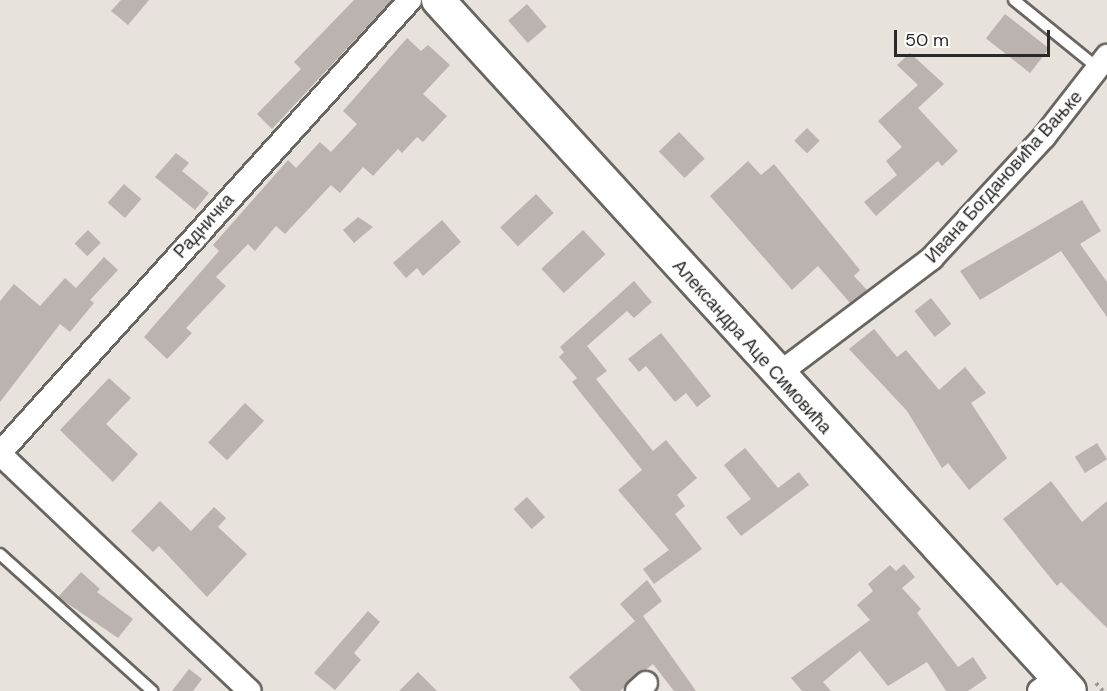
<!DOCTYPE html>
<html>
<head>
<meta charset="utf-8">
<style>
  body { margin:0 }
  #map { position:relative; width:1107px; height:691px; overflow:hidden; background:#e7e2dc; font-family:"DM Sans",sans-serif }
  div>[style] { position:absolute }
  .building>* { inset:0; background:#bbb3b0; transform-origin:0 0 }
  .path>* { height:4px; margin-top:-2px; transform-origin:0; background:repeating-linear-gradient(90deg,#9d9994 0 3px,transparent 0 7.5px) }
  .roads { filter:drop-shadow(2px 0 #696560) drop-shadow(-2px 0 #696560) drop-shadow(0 2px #696560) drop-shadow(0 -2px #696560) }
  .lane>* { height:10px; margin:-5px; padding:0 5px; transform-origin:5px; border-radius:5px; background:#fff }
  .street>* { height:22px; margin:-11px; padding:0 11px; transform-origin:11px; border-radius:11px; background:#fff }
  .secondary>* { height:32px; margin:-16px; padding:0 16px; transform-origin:16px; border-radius:16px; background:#fff }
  span { translate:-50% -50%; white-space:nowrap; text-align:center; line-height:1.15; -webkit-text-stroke:6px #fff; paint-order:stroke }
  .street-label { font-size:18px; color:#2b2927 }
  .scale { position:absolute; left:894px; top:30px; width:156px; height:27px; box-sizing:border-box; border:3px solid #2b2927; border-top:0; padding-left:8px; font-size:18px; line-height:21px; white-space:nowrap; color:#2b2927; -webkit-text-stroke:4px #fff; paint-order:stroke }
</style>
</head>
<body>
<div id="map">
  <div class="building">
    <div style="clip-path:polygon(121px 0,149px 0,128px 25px,111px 11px)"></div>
    <div style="clip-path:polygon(354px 0,392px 0,272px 129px,257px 114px,301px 69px,294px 62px)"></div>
    <div style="left:527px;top:4px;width:30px;height:25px;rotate:49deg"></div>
    <div style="left:1005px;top:14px;width:56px;height:31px;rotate:38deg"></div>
    <div style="clip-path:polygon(407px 38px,421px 51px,428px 45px,450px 65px,423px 94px,447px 116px,423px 142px,417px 137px,402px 153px,398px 149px,373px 176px,363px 167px,340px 193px,331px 185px,285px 234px,276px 226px,255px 251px,248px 244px,216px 277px,226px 286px,186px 328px,192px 333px,167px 359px,144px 337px,219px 251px,213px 245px,288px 160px,296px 168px,320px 142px,331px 152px,357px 124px,343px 111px)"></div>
    <div style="clip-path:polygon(910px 53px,944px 84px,918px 108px,958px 151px,942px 166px,938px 161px,876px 216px,864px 202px,897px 175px,886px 161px,902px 147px,878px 121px,918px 85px,897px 65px)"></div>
    <div style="left:807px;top:128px;width:18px;height:18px;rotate:45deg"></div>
    <div style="left:679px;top:132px;width:37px;height:28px;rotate:46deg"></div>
    <div style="clip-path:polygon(176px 153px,189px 163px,182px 171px,209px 193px,195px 210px,155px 177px)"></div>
    <div style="clip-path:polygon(748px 161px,761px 175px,774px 164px,860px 270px,854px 276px,867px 290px,850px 303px,818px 266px,792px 290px,710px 196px)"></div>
    <div style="left:124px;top:184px;width:23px;height:25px;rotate:41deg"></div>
    <div style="left:536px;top:194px;width:26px;height:49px;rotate:47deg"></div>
    <div style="clip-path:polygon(1082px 200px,1101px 231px,1080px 244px,1107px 282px,1107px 317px,1061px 251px,980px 300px,960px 271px)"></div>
    <div style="clip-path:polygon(358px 217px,373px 227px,354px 243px,343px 230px)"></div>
    <div style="clip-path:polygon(442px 220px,461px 242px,423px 276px,417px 268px,406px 278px,393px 263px)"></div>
    <div style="left:88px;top:230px;width:18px;height:19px;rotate:45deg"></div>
    <div style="left:583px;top:230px;width:33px;height:57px;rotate:47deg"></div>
    <div style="clip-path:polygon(104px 257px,118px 270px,90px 300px,94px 303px,70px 332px,60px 324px,0 402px,0 301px,14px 284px,40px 306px,65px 278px,76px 288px)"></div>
    <div style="clip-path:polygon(634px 281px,652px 302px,634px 318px,627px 311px,587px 346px,607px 371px,596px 379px,653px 451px,666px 440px,697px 478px,677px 495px,685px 506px,675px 514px,702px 549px,654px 584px,643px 569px,669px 550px,618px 490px,642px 470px,572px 382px,577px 378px,559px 357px,564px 352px,560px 347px)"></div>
    <div style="left:931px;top:298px;width:33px;height:21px;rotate:52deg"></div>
    <div style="clip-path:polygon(874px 329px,897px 357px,906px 350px,939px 390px,965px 367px,986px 393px,971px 403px,1007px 458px,969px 490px,948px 463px,942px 468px,907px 411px,849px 349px)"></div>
    <div style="clip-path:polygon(661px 333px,711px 396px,697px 407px,686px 393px,675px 402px,646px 366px,639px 372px,628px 359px)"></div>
    <div style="clip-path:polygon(109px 378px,131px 398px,106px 424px,138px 454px,113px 482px,60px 430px)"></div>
    <div style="left:245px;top:403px;width:26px;height:54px;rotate:43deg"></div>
    <div style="left:1097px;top:443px;width:19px;height:26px;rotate:58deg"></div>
    <div style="clip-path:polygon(745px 448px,778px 488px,799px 472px,809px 485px,741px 536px,726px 517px,751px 499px,724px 465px)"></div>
    <div style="clip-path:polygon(1051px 481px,1082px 522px,1107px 501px,1107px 628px,1061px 582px,1057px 586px,1003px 519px)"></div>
    <div style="left:527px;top:497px;width:27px;height:18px;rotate:48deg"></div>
    <div style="clip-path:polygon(160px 501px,191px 531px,214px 507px,226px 518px,218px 527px,247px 554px,207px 597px,159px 546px,153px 552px,131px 531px)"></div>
    <div style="clip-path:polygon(904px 564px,915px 577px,902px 588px,921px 609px,917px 613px,958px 667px,973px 657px,987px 678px,968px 691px,946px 691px,927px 662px,888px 686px,860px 651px,823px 682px,831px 691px,802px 691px,791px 678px,870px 620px,857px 605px,873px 591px,868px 584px,890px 565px,896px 571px)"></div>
    <div style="clip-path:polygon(81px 572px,100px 589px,97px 592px,133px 619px,118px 638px,58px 597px)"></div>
    <div style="clip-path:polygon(647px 580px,662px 601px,643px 616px,696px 691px,674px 691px,653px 664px,620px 691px,581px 691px,569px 677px,635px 621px,620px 604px)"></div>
    <div style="clip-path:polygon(368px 611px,380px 622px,354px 653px,361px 660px,335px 690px,314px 673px)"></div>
    <div style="clip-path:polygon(189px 669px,202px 679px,193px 691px,172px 691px)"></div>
    <div style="clip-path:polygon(418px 672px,437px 691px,399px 691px)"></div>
  </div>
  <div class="path">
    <div style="left:1096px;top:683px;width:11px;rotate:49deg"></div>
  </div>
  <div class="roads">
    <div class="lane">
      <div style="left:1014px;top:0;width:108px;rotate:39deg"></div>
      <div style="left:0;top:554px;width:205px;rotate:42deg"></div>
    </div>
    <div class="street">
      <div style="left:777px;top:375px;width:194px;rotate:-37deg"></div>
      <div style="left:932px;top:258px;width:165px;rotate:-47.2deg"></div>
      <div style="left:1044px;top:137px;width:103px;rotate:-52.1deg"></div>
      <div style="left:0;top:453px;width:611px;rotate:-47.85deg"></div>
      <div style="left:0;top:454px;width:344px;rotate:43.5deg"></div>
      <div style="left:637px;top:691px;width:12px;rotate:-42deg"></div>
      <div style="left:1039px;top:691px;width:23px;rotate:-38deg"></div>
    </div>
    <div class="secondary">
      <div style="left:438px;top:0;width:936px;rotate:47.55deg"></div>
    </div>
  </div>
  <div class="street-label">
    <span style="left:1004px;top:177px;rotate:-48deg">Ивана Богдановића Вањке</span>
    <span style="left:204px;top:226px;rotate:-48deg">Радничка</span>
    <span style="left:752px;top:347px;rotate:48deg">Александра Аце Симовића</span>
  </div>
  <div class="scale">50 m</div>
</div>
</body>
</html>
